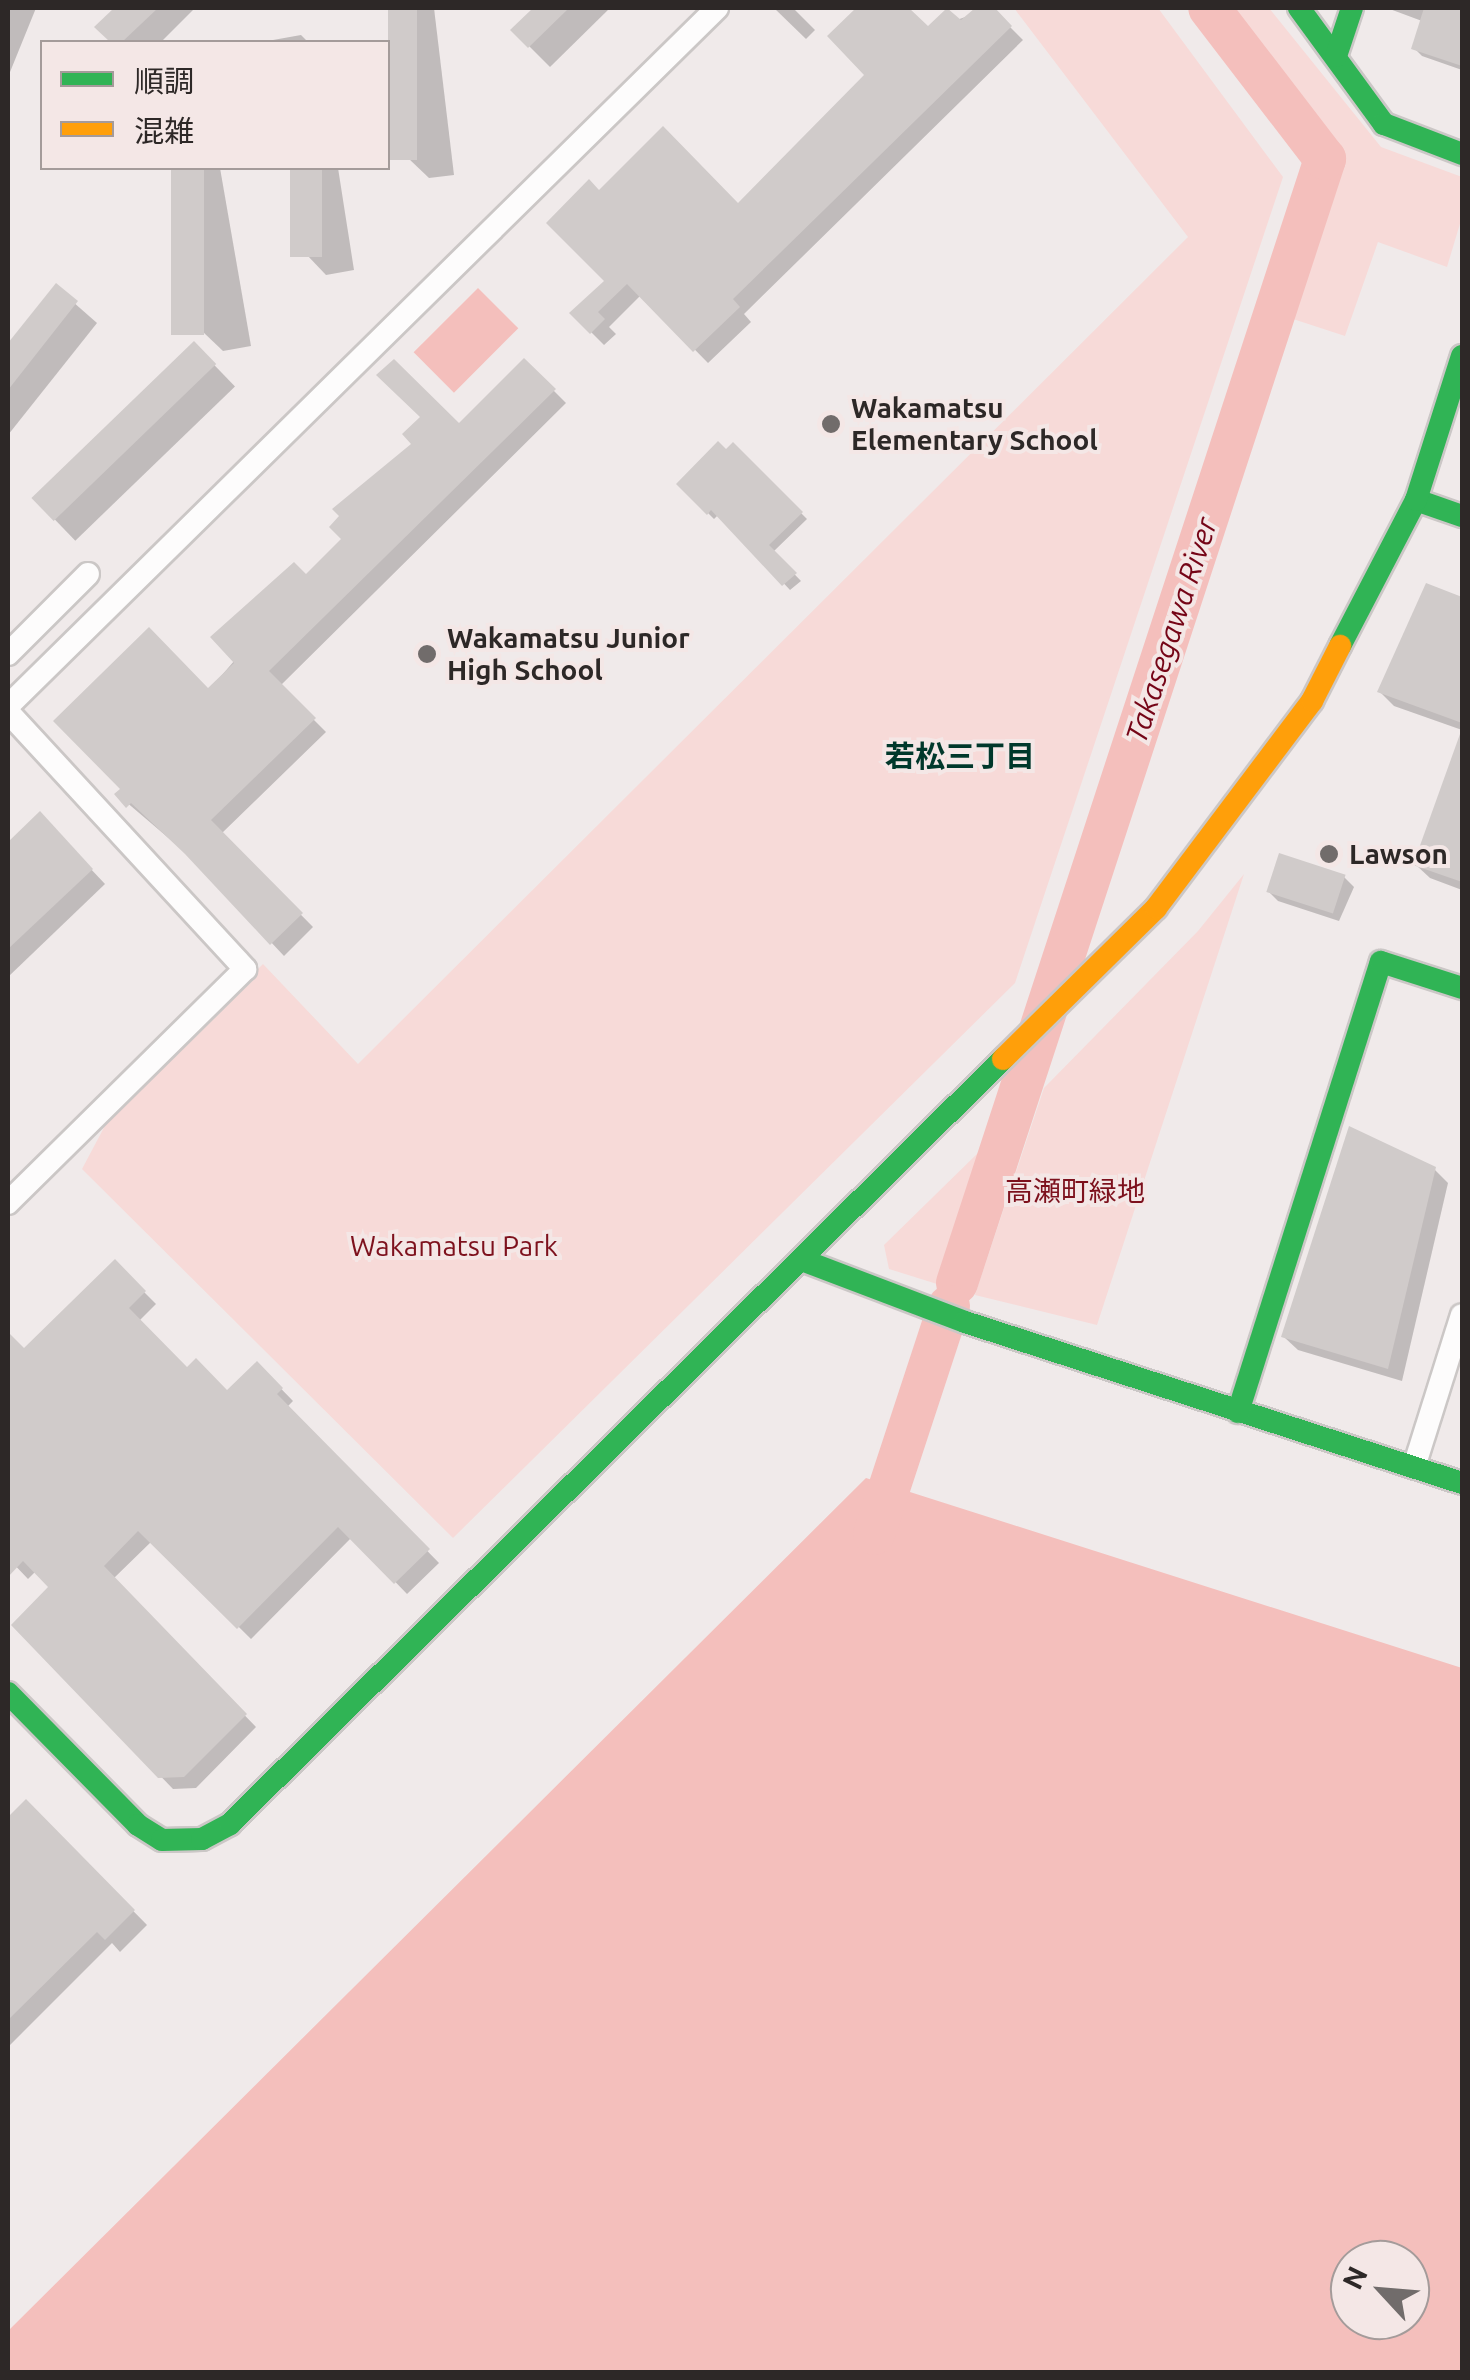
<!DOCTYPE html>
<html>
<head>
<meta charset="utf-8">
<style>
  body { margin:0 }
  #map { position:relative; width:1470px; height:2380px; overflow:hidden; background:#f0eaea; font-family:Ubuntu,"Noto Sans JP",sans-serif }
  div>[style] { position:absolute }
  .green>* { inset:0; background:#f7dad8 }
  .water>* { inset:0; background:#f4bfbc; transform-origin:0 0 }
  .shadow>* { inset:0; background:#0003; transform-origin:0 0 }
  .river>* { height:42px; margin:-21px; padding:0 21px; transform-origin:21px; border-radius:21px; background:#f4bfbc }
  .building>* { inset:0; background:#d0cbca; transform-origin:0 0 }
  .roads { filter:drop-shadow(2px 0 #cbc7c6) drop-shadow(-2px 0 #cbc7c6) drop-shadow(0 2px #cbc7c6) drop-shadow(0 -2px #cbc7c6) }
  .street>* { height:22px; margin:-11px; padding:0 11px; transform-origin:11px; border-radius:11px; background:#fdfcfc }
  .fast>* { height:22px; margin:-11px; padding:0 11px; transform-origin:11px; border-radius:11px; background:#30b455 }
  .slow>* { height:22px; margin:-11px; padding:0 11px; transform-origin:11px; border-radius:11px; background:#ff9f0a }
  .dots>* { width:28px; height:28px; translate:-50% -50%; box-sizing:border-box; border:5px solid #f4e7e6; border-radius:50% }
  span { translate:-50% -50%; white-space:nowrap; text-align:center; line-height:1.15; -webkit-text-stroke:8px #f4e7e6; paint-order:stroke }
  .poi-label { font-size:28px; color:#2d2827; font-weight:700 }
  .left { translate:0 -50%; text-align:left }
  .park-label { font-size:28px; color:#7d111d }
  .water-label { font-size:30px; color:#750517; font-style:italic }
  .neighbourhood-label { font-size:30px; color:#00382b; font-weight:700 }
  .frame { position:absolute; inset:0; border:10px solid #2d2827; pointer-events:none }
  .legend { position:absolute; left:40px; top:40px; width:350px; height:130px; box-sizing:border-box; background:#f4e7e6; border:2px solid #a49b9a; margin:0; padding:12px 18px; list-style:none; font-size:30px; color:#2d2827 }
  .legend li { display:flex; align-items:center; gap:20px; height:50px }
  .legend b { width:50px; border:2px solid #a49b9a }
  .north { position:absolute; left:1330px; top:2240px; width:100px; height:100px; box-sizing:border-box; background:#f4e7e6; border:2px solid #a49b9a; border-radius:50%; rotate:296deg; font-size:28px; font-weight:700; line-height:40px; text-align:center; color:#2d2827 }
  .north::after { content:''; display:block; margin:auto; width:35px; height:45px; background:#716c6b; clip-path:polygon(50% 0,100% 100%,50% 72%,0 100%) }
</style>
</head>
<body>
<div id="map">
  <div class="green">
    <div style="clip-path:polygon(1014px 8px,1158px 8px,1283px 177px,1015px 983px,453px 1538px,82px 1169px,108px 1120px,263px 964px,358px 1064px,1188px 237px)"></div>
    <div style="clip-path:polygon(1228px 8px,1269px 8px,1381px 147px,1462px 177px,1462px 217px,1447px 267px,1378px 242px,1345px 336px,1293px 319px,1344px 159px)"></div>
    <div style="clip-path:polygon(1244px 874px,1097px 1325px,975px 1295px,1044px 1088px,1198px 931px)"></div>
    <div style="clip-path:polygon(980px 1151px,937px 1284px,889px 1269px,884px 1245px)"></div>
  </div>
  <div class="water">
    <div style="left:478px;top:288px;width:57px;height:91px;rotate:45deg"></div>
    <div style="clip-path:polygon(evenodd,866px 1478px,1462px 1668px,1462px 2372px,8px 2372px,8px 2331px,866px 1478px,1350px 2260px,1410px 2260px,1410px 2320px,1350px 2320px,1350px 2260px)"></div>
  </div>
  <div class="shadow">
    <div style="clip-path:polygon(8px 8px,36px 8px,8px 77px)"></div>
    <div style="clip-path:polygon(117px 8px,195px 8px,161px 42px,113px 42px,98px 27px)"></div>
    <div style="clip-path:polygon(390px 8px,434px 8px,454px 175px,429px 178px,408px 158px)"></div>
    <div style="clip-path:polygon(536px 8px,610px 8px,550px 67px,513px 30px)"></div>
    <div style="clip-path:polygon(774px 8px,793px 8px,815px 30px,806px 39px)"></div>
    <div style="clip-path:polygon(860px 8px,905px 8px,928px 30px,991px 8px,1023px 40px,744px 314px,751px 322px,708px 363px,641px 295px,609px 327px,616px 334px,604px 345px,572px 313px,608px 281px,600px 194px,738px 206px,867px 75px,830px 36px)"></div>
    <div style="clip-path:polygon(1387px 8px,1462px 8px,1462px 70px,1422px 56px,1414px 48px,1422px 21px)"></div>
    <div style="clip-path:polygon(301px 35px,308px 42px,273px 42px,273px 40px)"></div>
    <div style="clip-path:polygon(173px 168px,220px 168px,251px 346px,223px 351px,202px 331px)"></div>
    <div style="clip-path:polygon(292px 168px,338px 168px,354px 270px,326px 275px,306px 254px)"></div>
    <div style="clip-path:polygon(56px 287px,97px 323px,8px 435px,8px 347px)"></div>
    <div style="left:194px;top:344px;width:59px;height:222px;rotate:46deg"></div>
    <div style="clip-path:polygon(525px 362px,566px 403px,280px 686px,326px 732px,221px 834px,313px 927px,284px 956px,192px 858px,118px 795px,306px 578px)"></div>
    <div style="clip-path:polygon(733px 445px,807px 519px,773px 552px,801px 581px,790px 590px,719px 514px,714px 519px,679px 484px)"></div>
    <div style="clip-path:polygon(1427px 587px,1462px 599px,1462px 730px,1394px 706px,1380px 692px)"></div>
    <div style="clip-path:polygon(1450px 768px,1462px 772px,1462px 890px,1430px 878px,1416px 865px)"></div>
    <div style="clip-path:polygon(40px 815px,105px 884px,8px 977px,8px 845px)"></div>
    <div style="clip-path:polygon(1344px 877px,1354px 887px,1339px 921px,1278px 901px,1268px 891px)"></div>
    <div style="clip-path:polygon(1434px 1169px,1448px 1183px,1402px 1381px,1298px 1350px,1284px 1337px)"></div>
    <div style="clip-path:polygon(114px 1262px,156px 1304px,139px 1321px,187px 1370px,228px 1393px,257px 1364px,293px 1401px,287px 1407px,439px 1563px,407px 1594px,352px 1537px,251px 1639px,152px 1541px,113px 1579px,256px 1727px,196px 1788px,173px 1789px,15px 1625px,52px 1587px,36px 1571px,28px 1579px,8px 1558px,8px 1335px,24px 1351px)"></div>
    <div style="clip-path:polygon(26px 1802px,147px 1925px,120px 1952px,112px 1943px,8px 2047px,8px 1820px)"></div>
  </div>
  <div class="river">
    <div style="left:957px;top:1283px;width:1183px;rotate:-71.87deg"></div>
    <div style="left:1325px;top:159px;width:190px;rotate:-127.5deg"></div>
    <div style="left:874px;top:1534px;width:240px;rotate:-71.8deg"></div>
  </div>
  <div class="building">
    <div style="clip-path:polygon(114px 8px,158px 8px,122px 42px,110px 42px,94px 27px)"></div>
    <div style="left:388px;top:8px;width:29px;height:152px"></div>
    <div style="clip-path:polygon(533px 8px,569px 8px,528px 48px,510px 30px)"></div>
    <div style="clip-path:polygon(856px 8px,909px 8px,928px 26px,947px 8px,961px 20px,975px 8px,995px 8px,1012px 26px,733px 299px,740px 307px,693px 352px,627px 284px,598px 312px,605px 319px,590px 334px,569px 313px,604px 281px,546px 223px,589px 179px,599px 190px,663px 126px,738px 203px,864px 75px,827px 36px)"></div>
    <div style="clip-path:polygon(1424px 8px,1462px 8px,1462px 66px,1411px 49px)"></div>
    <div style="left:171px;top:168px;width:33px;height:167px"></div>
    <div style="left:290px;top:168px;width:32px;height:89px"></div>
    <div style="clip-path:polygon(56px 283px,78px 301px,8px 390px,8px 343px)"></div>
    <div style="left:194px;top:341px;width:32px;height:226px;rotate:46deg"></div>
    <div style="clip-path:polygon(524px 358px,556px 389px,269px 671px,316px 718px,211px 820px,303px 913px,270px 945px,185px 854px,131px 803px,126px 808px,114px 794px,120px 789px,53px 721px,149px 627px,208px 688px,234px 663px,210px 637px,294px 562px,306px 574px,341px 539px,329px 527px,339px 516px,332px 509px,411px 444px,402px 434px,420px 417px,376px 375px,394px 359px,459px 423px)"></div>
    <div style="clip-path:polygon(718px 441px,726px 449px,733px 442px,803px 512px,769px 545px,797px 573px,782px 586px,711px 510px,707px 515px,676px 484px)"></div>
    <div style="clip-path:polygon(1426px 583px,1462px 597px,1462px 723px,1377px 692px)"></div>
    <div style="clip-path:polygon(1460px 734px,1462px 735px,1462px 882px,1413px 865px)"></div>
    <div style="clip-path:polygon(40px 811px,93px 869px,8px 949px,8px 842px)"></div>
    <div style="left:1279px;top:853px;width:70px;height:41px;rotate:18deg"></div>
    <div style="clip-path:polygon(1349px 1126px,1436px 1167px,1388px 1369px,1281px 1337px)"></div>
    <div style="clip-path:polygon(115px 1259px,146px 1291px,129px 1308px,187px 1367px,196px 1358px,227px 1390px,257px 1361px,283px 1388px,277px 1394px,430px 1549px,394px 1584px,338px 1527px,237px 1629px,138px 1531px,104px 1566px,247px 1714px,184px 1777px,158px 1778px,11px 1625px,48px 1587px,23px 1561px,8px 1577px,8px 1332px,24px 1348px)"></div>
    <div style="clip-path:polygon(26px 1799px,135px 1910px,105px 1940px,97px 1932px,8px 2020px,8px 1817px)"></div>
  </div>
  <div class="roads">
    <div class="street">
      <div style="left:8px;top:654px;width:113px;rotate:-45deg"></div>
      <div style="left:8px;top:706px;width:995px;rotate:-44.55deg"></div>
      <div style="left:8px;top:712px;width:350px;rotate:47.3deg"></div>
      <div style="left:245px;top:969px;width:333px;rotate:135.4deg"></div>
      <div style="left:1414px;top:1467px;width:159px;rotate:-72.5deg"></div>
    </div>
    <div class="fast">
      <div style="left:1299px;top:8px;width:144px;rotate:53.8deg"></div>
      <div style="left:1384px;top:124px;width:84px;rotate:21deg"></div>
      <div style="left:1336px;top:56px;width:51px;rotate:-71.6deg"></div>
      <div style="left:1416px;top:500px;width:49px;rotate:19.2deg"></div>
      <div style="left:1340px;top:646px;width:165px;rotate:-62.5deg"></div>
      <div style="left:1416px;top:500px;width:151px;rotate:-72.3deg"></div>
      <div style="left:802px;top:1260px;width:174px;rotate:20.8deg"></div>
      <div style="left:965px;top:1322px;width:522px;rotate:17.95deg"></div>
      <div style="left:1238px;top:1412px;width:472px;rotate:-72.4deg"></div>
      <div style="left:1381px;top:962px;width:85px;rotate:17.8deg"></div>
      <div style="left:8px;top:1693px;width:185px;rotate:45.4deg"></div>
      <div style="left:138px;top:1825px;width:28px;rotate:32deg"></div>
      <div style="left:162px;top:1840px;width:40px;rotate:-1.4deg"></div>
      <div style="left:202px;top:1839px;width:32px;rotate:-28deg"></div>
      <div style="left:230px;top:1824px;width:1088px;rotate:-44.7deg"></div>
    </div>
    <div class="slow">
      <div style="left:1003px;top:1059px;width:215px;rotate:-44.6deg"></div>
      <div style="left:1156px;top:908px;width:259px;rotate:-53deg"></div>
      <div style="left:1312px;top:701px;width:62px;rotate:-63deg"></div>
    </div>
  </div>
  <div class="dots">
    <div style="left:831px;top:424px;background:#716c6b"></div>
    <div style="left:427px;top:654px;background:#716c6b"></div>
    <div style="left:1329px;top:854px;background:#716c6b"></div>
  </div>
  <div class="poi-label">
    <span class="left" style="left:851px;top:424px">Wakamatsu<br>Elementary School</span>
    <span class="left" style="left:447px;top:654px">Wakamatsu Junior<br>High School</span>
    <span class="left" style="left:1349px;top:854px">Lawson</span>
  </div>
  <div class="park-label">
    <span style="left:1075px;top:1191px">高瀬町緑地</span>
    <span style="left:454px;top:1246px">Wakamatsu Park</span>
  </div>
  <div class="water-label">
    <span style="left:1171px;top:630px;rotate:-72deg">Takasegawa River</span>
  </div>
  <div class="neighbourhood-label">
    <span style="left:960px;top:756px">若松三丁目</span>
  </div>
  <div class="frame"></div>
  <ul class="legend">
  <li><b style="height:12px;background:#30b455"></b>順調</li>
  <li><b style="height:12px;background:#ff9f0a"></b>混雑</li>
  </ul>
  <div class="north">N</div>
</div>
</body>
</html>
